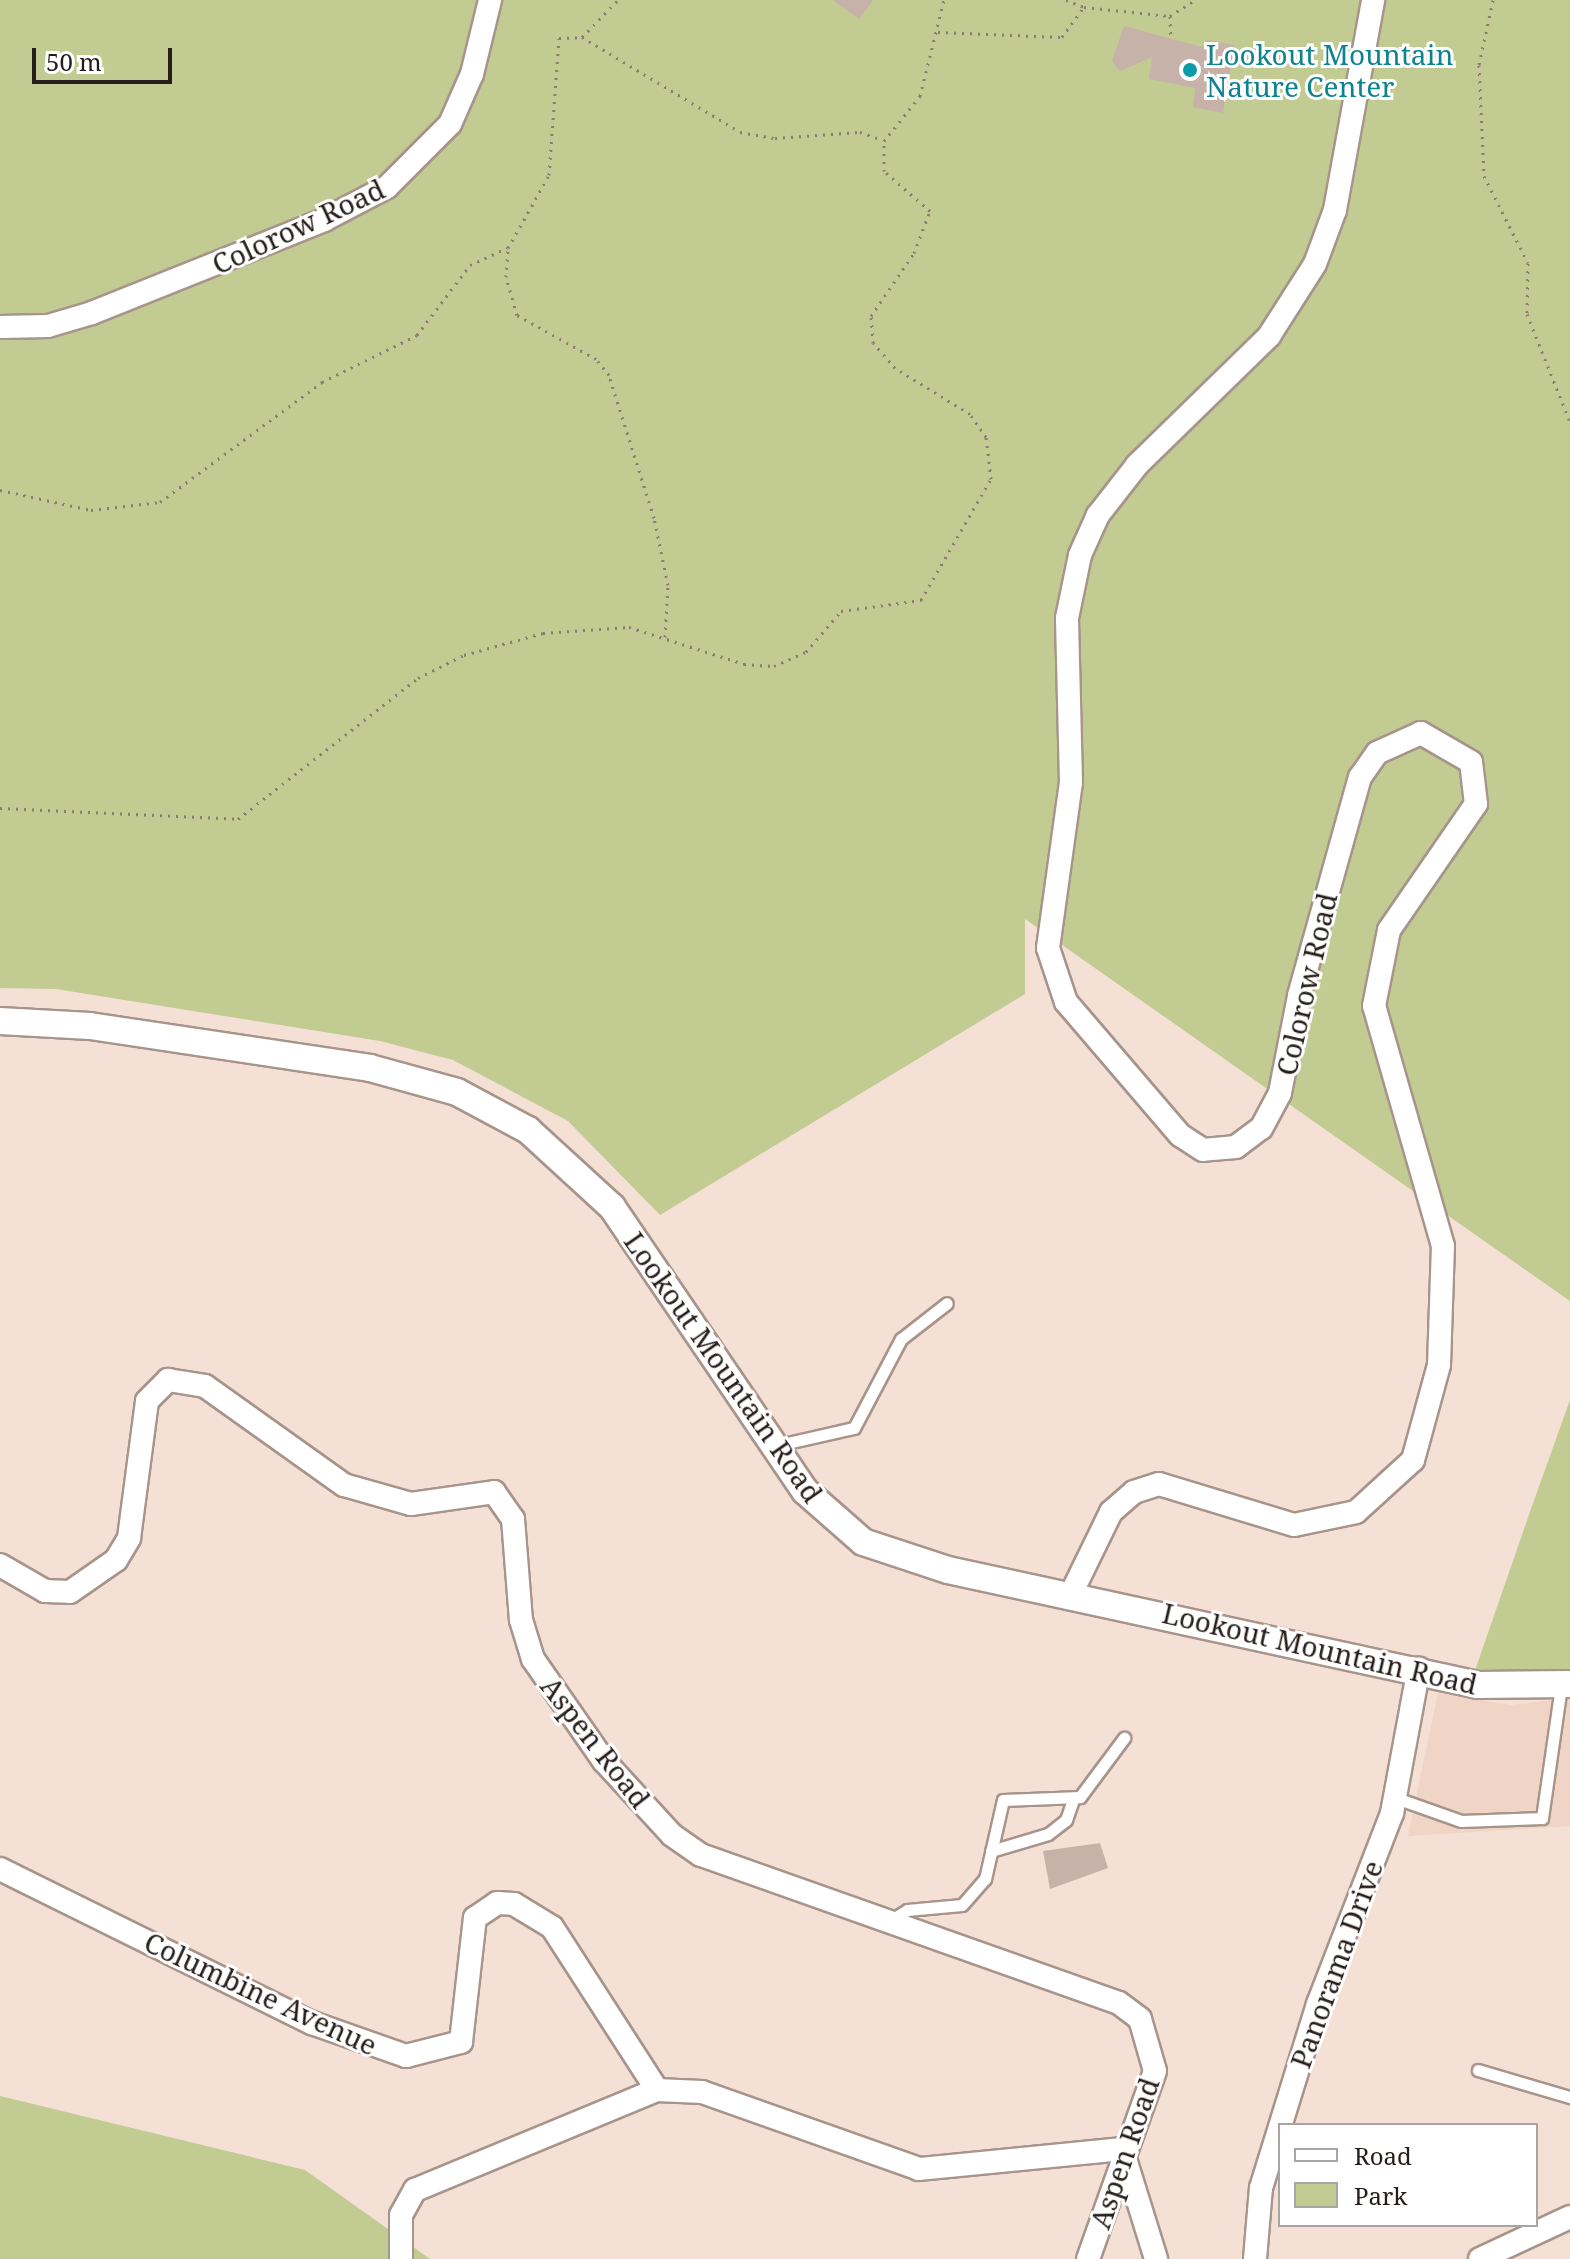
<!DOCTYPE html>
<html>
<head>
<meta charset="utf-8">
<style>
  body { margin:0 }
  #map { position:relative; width:1570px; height:2259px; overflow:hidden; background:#f4e0d5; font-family:"Noto Serif",serif }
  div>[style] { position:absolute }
  .built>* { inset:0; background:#f0d4c5 }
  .green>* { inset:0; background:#c1cb92 }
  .building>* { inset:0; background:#c6b2a8 }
  .path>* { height:3px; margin-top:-1.5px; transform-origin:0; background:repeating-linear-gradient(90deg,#8a7c74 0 2px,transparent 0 8px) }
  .roads { filter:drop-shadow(2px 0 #a7948a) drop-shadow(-2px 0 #a7948a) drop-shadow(0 2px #a7948a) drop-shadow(0 -2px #a7948a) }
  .service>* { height:11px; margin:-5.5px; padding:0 5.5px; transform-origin:5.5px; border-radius:5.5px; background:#fff }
  .minor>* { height:22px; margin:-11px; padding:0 11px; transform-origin:11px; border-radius:11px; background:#fff }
  .tertiary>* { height:26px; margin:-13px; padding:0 13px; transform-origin:13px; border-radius:13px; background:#fff }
  .dots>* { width:22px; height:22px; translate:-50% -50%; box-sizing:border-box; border:4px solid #fff; border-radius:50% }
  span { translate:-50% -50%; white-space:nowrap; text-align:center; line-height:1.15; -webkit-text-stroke:6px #fff; paint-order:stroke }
  .culture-label { font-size:28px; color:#0d838f }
  .left { translate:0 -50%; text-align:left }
  .street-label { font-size:28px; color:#251d19 }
  .legend { position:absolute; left:1278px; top:2123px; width:260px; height:104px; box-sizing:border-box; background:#fff; border:2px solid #a8a5a3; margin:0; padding:10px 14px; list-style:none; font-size:24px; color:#251d19 }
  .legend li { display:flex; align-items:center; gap:16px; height:40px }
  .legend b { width:40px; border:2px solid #a8a5a3 }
  .scale { position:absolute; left:32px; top:48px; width:140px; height:36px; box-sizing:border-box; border:4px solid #251d19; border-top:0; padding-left:10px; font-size:24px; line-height:28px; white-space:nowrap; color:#251d19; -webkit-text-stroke:6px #fff; paint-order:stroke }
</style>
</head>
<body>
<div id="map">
  <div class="built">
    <div style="clip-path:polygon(1438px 1693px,1511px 1705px,1570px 1698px,1570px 1826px,1408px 1836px)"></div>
  </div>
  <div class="green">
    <div style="clip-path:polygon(0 0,1570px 0,1570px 1301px,1025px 919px,1025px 994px,660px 1215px,568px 1121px,453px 1060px,380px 1041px,56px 989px,0 988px)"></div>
    <div style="clip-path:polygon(1570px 1400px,1570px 1676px,1471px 1682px,1532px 1506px)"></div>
    <div style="clip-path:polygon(0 2096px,305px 2170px,430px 2259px,0 2259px)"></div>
  </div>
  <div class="building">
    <div style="clip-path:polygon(833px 0,873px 0,859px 19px)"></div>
    <div style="clip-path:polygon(1124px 26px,1205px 48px,1207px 40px,1235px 45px,1223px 113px,1193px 107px,1195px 88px,1149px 79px,1152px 57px,1120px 71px,1112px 61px)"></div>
    <div style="clip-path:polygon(1100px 1843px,1108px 1868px,1050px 1889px,1043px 1851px)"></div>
  </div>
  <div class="path">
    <div style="left:1066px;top:0;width:19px;rotate:21deg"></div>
    <div style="left:1493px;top:0;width:66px;rotate:102.2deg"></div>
    <div style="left:1479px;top:65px;width:111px;rotate:87.4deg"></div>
    <div style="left:1484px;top:176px;width:97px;rotate:63.2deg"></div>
    <div style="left:1528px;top:263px;width:51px;rotate:91.1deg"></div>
    <div style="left:1527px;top:314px;width:116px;rotate:68.3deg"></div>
    <div style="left:1170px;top:16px;width:23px;rotate:88deg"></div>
    <div style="left:938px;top:32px;width:124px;rotate:2.3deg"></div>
    <div style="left:1062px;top:37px;width:37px;rotate:-54deg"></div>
    <div style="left:1084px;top:7px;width:86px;rotate:6deg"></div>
    <div style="left:1170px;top:16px;width:30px;rotate:-33deg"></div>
    <div style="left:582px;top:37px;width:52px;rotate:-45.8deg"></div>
    <div style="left:0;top:490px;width:93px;rotate:12.4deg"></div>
    <div style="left:91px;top:510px;width:69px;rotate:-6.6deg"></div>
    <div style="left:160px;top:502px;width:202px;rotate:-36.5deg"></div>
    <div style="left:322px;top:382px;width:106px;rotate:-26.3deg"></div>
    <div style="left:417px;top:335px;width:88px;rotate:-52.9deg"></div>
    <div style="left:470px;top:265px;width:41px;rotate:-24.7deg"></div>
    <div style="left:665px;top:637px;width:52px;rotate:-86.7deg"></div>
    <div style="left:668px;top:585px;width:68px;rotate:-101.8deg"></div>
    <div style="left:654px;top:518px;width:150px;rotate:-107.5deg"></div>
    <div style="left:609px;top:375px;width:21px;rotate:-129deg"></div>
    <div style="left:596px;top:359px;width:90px;rotate:-150.9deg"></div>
    <div style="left:517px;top:315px;width:40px;rotate:-106deg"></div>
    <div style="left:506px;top:277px;width:29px;rotate:-86deg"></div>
    <div style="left:508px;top:248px;width:84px;rotate:-60.7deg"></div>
    <div style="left:549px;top:175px;width:137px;rotate:-85.8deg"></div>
    <div style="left:559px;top:38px;width:23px;rotate:-2deg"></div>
    <div style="left:582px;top:37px;width:184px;rotate:31deg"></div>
    <div style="left:740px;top:132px;width:36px;rotate:10deg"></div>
    <div style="left:775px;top:138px;width:85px;rotate:-4deg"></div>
    <div style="left:860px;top:132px;width:24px;rotate:19deg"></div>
    <div style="left:0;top:808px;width:238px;rotate:2.6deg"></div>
    <div style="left:238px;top:819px;width:229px;rotate:-38.1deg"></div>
    <div style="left:418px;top:678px;width:51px;rotate:-26.6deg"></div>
    <div style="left:464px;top:655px;width:82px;rotate:-15.6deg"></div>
    <div style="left:543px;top:633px;width:86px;rotate:-4deg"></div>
    <div style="left:629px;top:627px;width:121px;rotate:17.8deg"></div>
    <div style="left:744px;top:664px;width:30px;rotate:4deg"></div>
    <div style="left:774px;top:666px;width:35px;rotate:-24deg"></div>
    <div style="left:806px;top:652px;width:54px;rotate:-49.5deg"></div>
    <div style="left:841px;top:611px;width:81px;rotate:-7.8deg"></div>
    <div style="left:921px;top:600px;width:140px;rotate:-60deg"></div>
    <div style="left:991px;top:479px;width:42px;rotate:-96.8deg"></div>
    <div style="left:986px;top:437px;width:28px;rotate:-125deg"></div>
    <div style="left:970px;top:414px;width:88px;rotate:-148.5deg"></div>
    <div style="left:895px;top:368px;width:33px;rotate:-131deg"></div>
    <div style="left:873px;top:343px;width:27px;rotate:-94deg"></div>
    <div style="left:871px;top:316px;width:76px;rotate:-55.7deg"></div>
    <div style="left:914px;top:253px;width:45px;rotate:-69.1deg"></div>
    <div style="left:930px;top:211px;width:61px;rotate:-139deg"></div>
    <div style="left:884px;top:171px;width:30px;rotate:-90deg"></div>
    <div style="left:884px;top:141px;width:58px;rotate:-51.3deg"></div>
    <div style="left:920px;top:96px;width:99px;rotate:-76deg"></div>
  </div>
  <div class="roads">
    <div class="service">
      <div style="left:774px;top:1446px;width:82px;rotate:-12.7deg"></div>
      <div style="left:854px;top:1428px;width:101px;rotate:-62.2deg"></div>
      <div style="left:901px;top:1339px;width:58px;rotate:-38deg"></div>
      <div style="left:1396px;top:1798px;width:69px;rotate:19.5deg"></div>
      <div style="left:1461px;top:1821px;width:81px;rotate:-2.1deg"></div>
      <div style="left:1542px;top:1818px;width:133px;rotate:-81.8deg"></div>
      <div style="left:991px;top:1851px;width:59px;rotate:-16.6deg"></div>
      <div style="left:1048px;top:1834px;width:23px;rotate:-38deg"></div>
      <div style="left:1066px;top:1820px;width:21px;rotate:-71deg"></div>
      <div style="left:888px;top:1922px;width:22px;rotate:-32deg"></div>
      <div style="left:907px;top:1910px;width:55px;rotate:-5.2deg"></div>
      <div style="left:962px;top:1905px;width:35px;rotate:-49deg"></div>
      <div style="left:985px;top:1879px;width:81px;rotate:-77.2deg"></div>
      <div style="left:1003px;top:1800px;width:77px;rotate:-2.2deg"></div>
      <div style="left:1080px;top:1797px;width:74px;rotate:-53.3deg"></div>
      <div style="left:1478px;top:2070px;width:96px;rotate:16.4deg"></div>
    </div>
    <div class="minor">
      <div style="left:0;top:327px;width:48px;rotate:-1.2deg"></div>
      <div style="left:48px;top:326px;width:46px;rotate:-16.5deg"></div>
      <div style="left:92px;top:313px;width:250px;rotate:-21.8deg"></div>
      <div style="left:324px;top:220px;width:71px;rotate:-27.6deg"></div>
      <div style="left:387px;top:187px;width:89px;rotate:-45deg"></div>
      <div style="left:450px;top:124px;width:55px;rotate:-66.3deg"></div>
      <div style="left:472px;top:74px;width:76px;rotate:-76.3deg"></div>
      <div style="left:0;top:1565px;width:52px;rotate:30deg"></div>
      <div style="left:45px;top:1591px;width:25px;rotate:2deg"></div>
      <div style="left:70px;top:1592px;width:56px;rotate:-34.8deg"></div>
      <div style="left:116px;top:1560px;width:26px;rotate:-59deg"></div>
      <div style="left:129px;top:1538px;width:138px;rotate:-82.5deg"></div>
      <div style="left:147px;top:1401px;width:30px;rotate:-45deg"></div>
      <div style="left:168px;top:1380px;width:37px;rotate:9deg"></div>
      <div style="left:205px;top:1386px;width:171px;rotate:35.5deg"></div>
      <div style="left:344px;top:1485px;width:70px;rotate:15.8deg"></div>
      <div style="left:411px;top:1504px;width:84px;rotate:-8.2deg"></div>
      <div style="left:494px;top:1492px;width:33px;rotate:55deg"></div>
      <div style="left:513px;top:1519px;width:101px;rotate:85.5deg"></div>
      <div style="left:521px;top:1620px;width:41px;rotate:72.9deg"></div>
      <div style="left:533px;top:1659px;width:124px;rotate:55.2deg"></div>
      <div style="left:604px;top:1761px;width:100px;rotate:47.4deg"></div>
      <div style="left:672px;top:1835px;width:35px;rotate:35deg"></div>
      <div style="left:701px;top:1855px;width:443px;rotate:19.5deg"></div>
      <div style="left:1119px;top:2003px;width:26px;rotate:37deg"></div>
      <div style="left:1140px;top:2019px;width:54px;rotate:73.9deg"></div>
      <div style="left:1155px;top:2071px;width:200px;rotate:109.6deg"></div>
      <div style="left:1072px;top:1592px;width:89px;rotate:-64deg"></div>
      <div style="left:1111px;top:1512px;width:30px;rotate:-41deg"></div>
      <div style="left:1134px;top:1492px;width:26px;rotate:-18deg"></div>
      <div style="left:1159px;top:1484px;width:141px;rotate:16.9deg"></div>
      <div style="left:1294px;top:1525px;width:63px;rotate:-11.8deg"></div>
      <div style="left:1356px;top:1512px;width:77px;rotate:-42.4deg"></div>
      <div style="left:1413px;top:1460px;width:98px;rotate:-74.7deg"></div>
      <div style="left:1439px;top:1365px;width:119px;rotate:-88.1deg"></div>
      <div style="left:1443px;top:1246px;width:250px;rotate:-106deg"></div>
      <div style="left:1374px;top:1006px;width:77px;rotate:-78.8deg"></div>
      <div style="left:1389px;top:930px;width:153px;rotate:-55.4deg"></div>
      <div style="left:1476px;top:804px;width:42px;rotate:-96.8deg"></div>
      <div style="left:1471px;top:762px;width:58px;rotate:-149.9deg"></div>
      <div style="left:1421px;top:733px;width:48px;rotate:155.6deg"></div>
      <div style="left:1377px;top:753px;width:29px;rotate:125deg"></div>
      <div style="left:1360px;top:777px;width:227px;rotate:105.6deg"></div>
      <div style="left:1299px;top:996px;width:99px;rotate:101.1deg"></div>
      <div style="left:1280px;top:1093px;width:40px;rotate:118deg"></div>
      <div style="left:1261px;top:1128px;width:31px;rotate:143deg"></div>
      <div style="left:1236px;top:1147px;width:33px;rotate:175deg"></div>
      <div style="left:1203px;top:1150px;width:27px;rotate:-147deg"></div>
      <div style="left:1180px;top:1135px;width:175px;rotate:-130.6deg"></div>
      <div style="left:1066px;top:1002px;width:57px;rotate:-108.4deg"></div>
      <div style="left:1048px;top:948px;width:167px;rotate:-82.1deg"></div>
      <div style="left:1071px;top:783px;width:165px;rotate:-91.4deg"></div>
      <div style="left:1067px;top:618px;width:64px;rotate:-78.3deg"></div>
      <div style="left:1080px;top:555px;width:44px;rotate:-65.8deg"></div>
      <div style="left:1098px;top:515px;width:63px;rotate:-52deg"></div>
      <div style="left:1137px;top:465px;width:185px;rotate:-44.3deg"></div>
      <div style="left:1269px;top:336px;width:85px;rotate:-57.4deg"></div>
      <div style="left:1315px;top:264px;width:58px;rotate:-69.7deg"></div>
      <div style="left:1335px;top:210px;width:213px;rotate:-79.7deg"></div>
      <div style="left:0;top:1869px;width:348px;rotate:26.3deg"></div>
      <div style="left:312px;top:2023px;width:100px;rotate:19.3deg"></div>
      <div style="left:406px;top:2056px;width:57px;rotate:-14.3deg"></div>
      <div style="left:461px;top:2042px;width:125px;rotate:-83.6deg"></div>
      <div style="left:475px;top:1918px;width:27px;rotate:-34deg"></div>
      <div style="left:497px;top:1903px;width:17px;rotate:3deg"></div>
      <div style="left:514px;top:1904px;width:44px;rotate:31.2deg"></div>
      <div style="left:552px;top:1927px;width:194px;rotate:57.2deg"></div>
      <div style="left:401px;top:2259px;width:44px;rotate:-90deg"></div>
      <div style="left:401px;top:2215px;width:29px;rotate:-61deg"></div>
      <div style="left:415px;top:2190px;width:262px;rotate:-22.5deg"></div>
      <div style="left:657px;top:2090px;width:45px;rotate:2.5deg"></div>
      <div style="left:702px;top:2092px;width:230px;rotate:19.5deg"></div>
      <div style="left:919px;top:2169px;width:204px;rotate:-5.6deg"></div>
      <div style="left:1122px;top:2149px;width:115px;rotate:72.8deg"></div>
      <div style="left:1255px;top:2259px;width:71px;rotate:-85.2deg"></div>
      <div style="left:1261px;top:2188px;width:193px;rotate:-72.8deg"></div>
      <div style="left:1318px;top:2004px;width:205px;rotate:-68.8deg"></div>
      <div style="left:1392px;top:1813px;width:147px;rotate:-79.5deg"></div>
      <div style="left:1480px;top:2259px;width:99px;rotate:-25deg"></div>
    </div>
    <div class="tertiary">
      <div style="left:0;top:1021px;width:90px;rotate:3.2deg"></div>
      <div style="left:90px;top:1026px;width:283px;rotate:8.5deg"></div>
      <div style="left:370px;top:1068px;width:90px;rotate:15.4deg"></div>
      <div style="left:457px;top:1092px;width:81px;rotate:28.2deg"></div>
      <div style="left:528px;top:1130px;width:114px;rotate:42.5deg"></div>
      <div style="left:612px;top:1207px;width:343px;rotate:55.8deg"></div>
      <div style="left:805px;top:1491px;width:77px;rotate:41.3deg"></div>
      <div style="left:863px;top:1542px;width:89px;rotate:18.2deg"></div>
      <div style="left:948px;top:1570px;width:542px;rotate:12.24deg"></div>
      <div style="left:1478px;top:1685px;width:92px;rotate:-0.6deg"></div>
    </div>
  </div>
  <div class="dots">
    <div style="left:1190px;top:70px;background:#0f9aa8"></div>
  </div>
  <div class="culture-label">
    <span class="left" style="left:1206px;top:70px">Lookout Mountain<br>Nature Center</span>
  </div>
  <div class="street-label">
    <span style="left:298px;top:226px;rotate:-25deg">Colorow Road</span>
    <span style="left:1306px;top:984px;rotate:-77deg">Colorow Road</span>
    <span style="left:724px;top:1367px;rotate:55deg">Lookout Mountain Road</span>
    <span style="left:1320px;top:1648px;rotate:13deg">Lookout Mountain Road</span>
    <span style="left:596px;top:1742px;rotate:52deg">Aspen Road</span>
    <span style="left:1336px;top:1964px;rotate:-70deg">Panorama Drive</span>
    <span style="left:261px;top:1993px;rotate:25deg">Columbine Avenue</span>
    <span style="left:1124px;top:2153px;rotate:-71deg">Aspen Road</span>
  </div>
  <ul class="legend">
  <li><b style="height:10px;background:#fff"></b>Road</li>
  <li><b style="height:22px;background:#c1cb92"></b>Park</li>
  </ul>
  <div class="scale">50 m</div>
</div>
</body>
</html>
